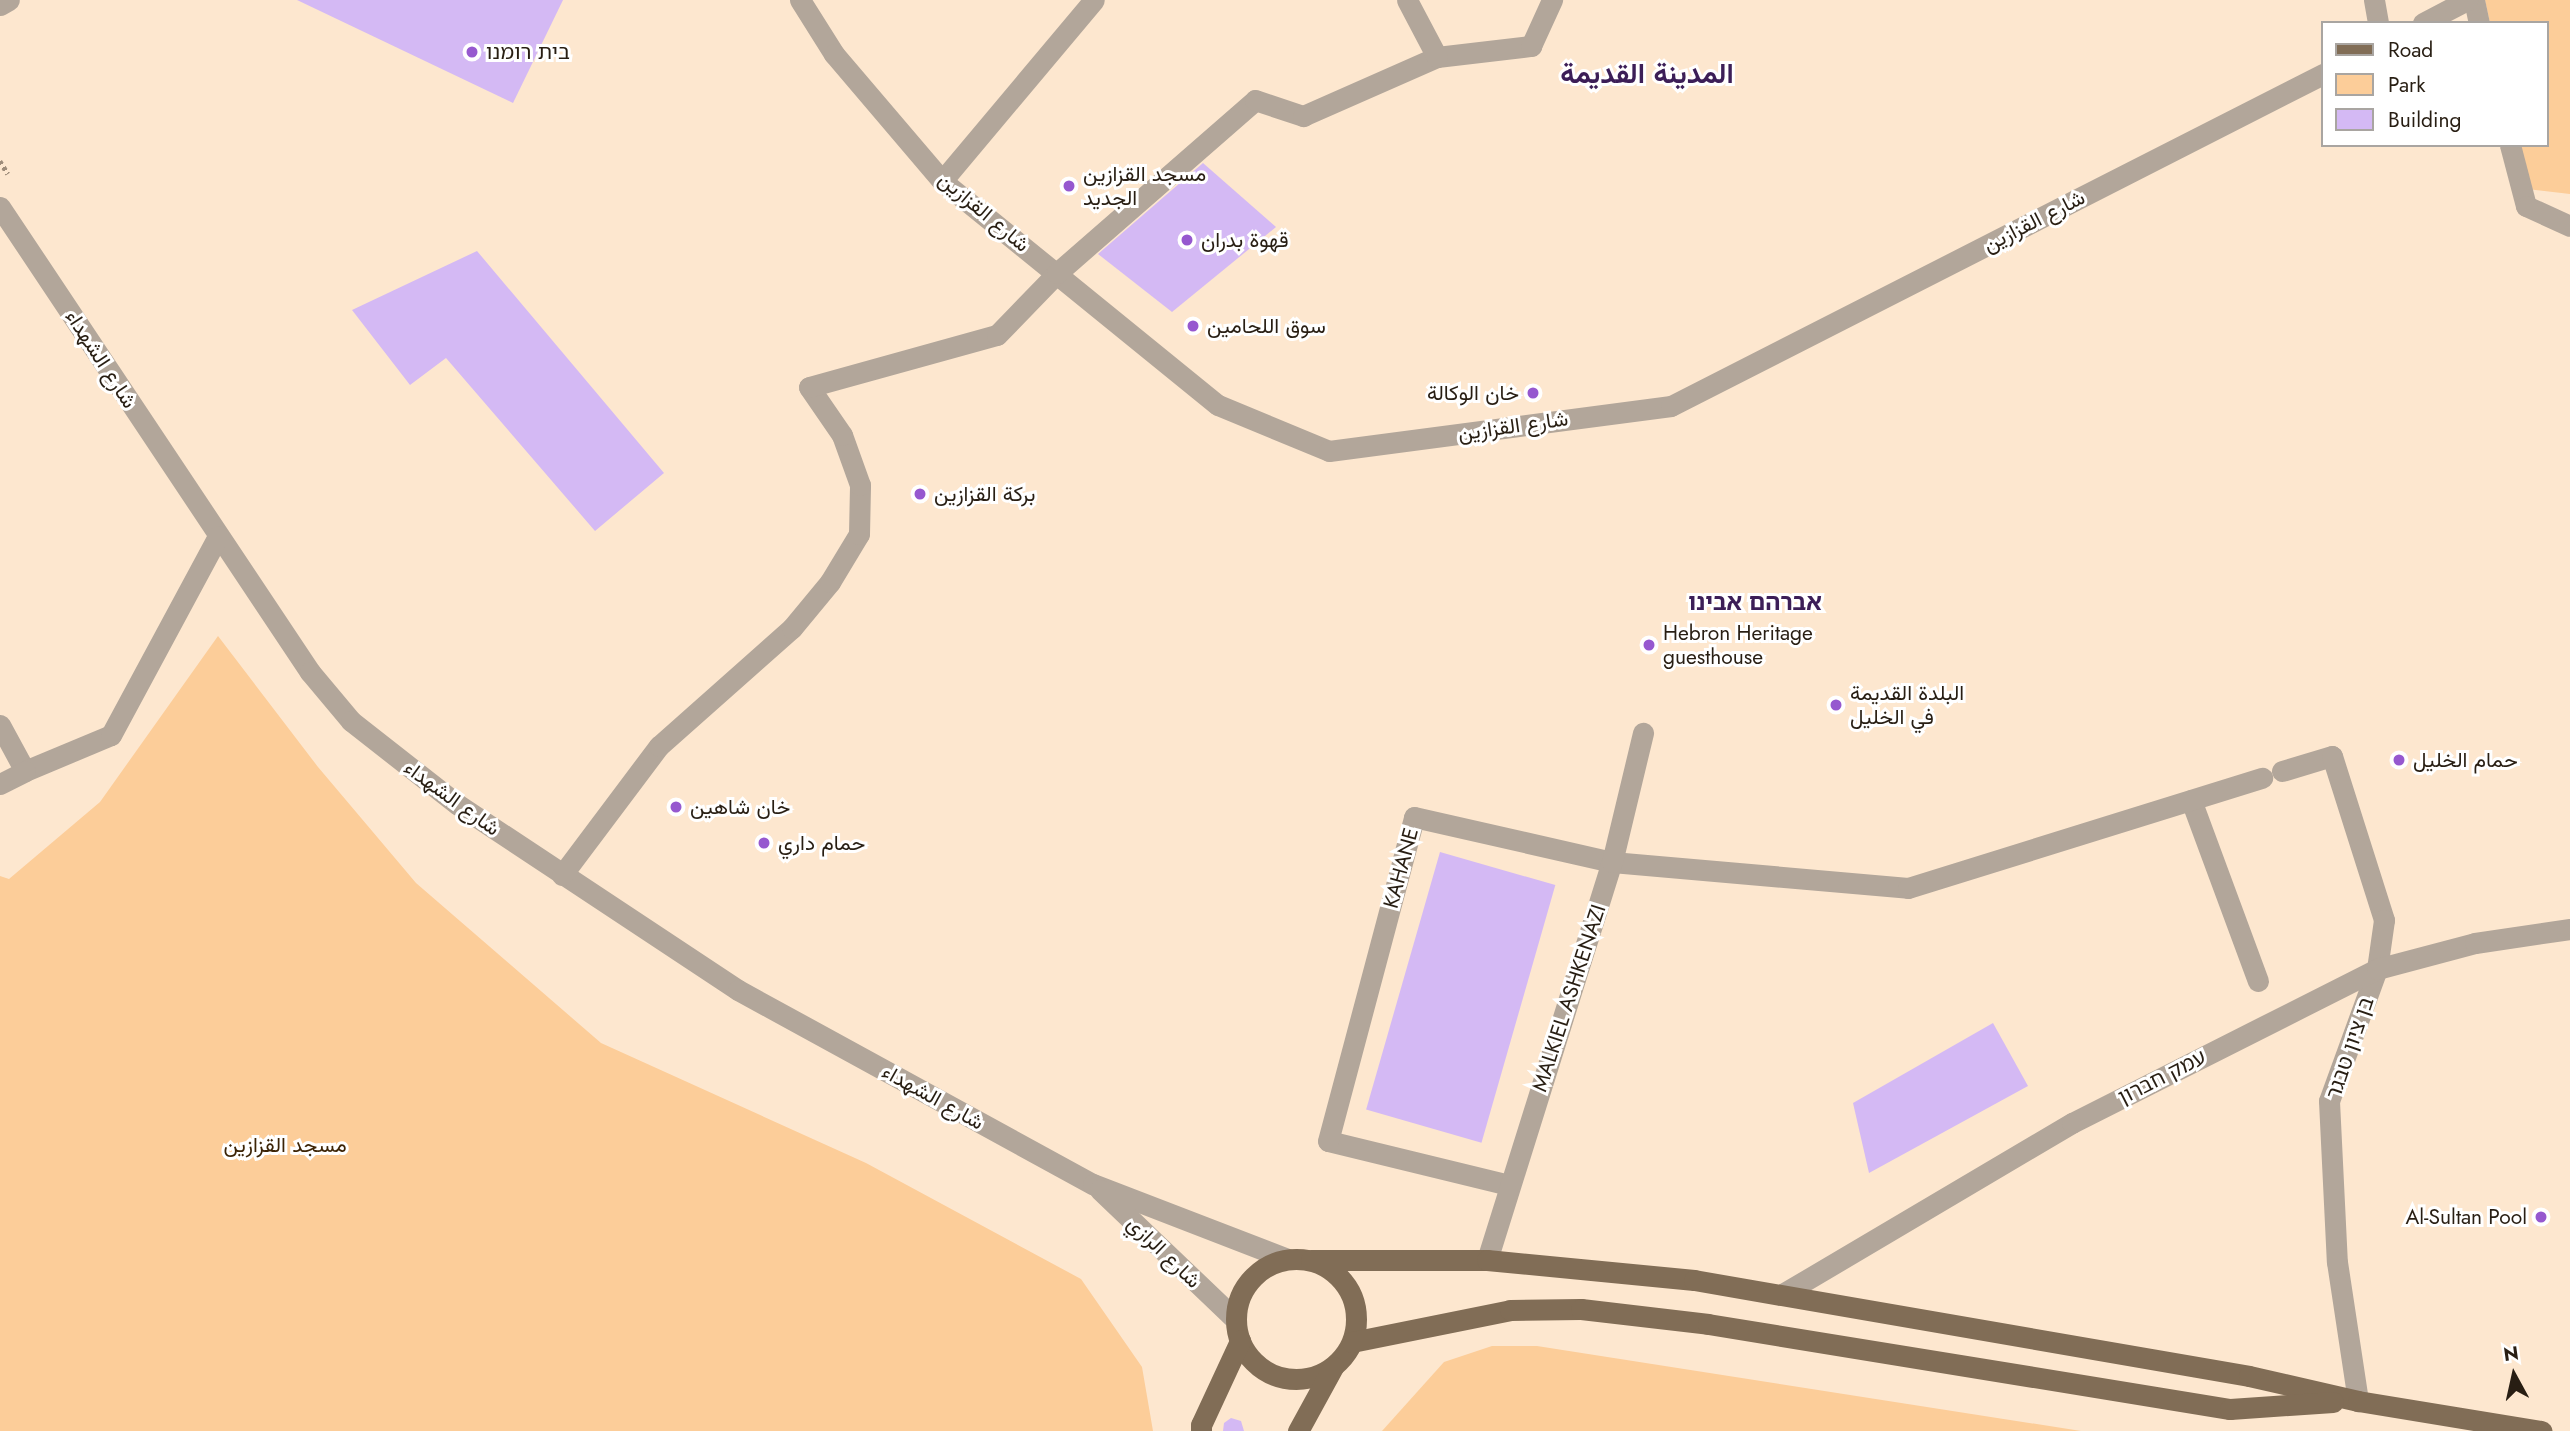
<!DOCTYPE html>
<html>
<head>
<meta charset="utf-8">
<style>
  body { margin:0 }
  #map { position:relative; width:2570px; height:1431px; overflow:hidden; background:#fde7cf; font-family:Jost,Vazirmatn,"Noto Sans Hebrew",sans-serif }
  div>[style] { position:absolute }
  .green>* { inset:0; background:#fccd99 }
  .building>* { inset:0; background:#d4b9f4; transform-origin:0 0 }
  .path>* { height:4.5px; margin-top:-2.25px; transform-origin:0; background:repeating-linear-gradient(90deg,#9d8c7a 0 3.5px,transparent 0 7px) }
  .minor>* { height:21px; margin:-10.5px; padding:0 10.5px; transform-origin:10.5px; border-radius:10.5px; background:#b2a69a }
  .major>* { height:21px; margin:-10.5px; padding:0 10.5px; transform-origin:10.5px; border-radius:10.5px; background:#816d56 }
  .major>.ring { margin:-10.5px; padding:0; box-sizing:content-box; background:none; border:21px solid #816d56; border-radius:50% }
  .dots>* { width:19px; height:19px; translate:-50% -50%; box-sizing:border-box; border:4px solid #fff; border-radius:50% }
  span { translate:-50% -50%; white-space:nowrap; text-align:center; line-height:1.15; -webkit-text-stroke:6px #fff; paint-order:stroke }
  .poi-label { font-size:21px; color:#281e13 }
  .left { translate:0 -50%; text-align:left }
  .right { translate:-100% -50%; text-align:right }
  .street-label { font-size:21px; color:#281e13 }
  .park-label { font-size:21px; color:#3c2406 }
  .neighbourhood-label { font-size:23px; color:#3c1e57; font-weight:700 }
  .district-label { font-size:28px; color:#3c1e57; font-weight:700 }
  .legend { position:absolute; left:2321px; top:21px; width:228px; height:126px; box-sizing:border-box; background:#fff; border:2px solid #a9a5a1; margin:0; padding:9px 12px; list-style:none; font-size:21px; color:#281e13 }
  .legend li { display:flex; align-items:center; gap:14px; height:35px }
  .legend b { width:35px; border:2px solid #a9a5a1 }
  .north { position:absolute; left:2479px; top:1340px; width:70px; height:70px; -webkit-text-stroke:5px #fff; paint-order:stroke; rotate:352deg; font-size:19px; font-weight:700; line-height:28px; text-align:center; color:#281e13 }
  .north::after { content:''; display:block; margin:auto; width:24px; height:32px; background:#281e13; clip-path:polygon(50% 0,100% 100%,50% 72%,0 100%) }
</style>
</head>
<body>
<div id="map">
  <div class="green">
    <div style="clip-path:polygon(2485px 0,2570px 0,2570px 194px,2527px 189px,2517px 145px,2547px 145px,2547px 23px,2490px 23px)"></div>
    <div style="clip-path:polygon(218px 636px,318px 767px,416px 883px,601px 1043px,866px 1163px,1081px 1279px,1142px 1367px,1153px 1431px,0 1431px,0 876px,9px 879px,100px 802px)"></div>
    <div style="clip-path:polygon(1492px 1346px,1537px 1346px,2081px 1431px,1382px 1431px,1444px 1362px)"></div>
  </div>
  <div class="building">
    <div style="clip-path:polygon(297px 0,563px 0,513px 103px)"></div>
    <div style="clip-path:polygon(1203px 163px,1276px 227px,1172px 312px,1098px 254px)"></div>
    <div style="clip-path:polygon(477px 251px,664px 473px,595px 531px,446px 358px,410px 385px,352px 310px)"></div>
    <div style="left:1440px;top:852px;width:120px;height:268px;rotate:16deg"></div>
    <div style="clip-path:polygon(1993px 1023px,2028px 1086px,1869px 1173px,1853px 1103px)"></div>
    <div style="clip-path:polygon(1231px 1418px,1241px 1421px,1244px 1431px,1223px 1431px,1224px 1423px)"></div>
  </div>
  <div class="path">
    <div style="left:0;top:161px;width:15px;rotate:58deg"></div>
  </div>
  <div class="minor">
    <div style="left:800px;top:0;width:64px;rotate:57.8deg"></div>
    <div style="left:834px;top:54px;width:167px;rotate:49.6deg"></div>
    <div style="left:942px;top:181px;width:355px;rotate:39.1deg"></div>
    <div style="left:1218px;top:405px;width:120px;rotate:22.5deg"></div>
    <div style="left:1329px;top:451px;width:345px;rotate:-7.5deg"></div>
    <div style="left:1671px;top:406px;width:732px;rotate:-26.99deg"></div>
    <div style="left:2374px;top:0;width:23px;rotate:80deg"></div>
    <div style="left:2474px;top:0;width:24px;rotate:78deg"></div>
    <div style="left:0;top:5px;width:10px;rotate:-29deg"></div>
    <div style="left:2423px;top:23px;width:50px;rotate:-27.6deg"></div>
    <div style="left:1437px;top:57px;width:95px;rotate:-6.7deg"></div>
    <div style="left:1531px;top:46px;width:51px;rotate:-65.5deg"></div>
    <div style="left:2510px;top:145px;width:63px;rotate:75.3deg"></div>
    <div style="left:2526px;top:206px;width:48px;rotate:24.4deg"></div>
    <div style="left:942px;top:181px;width:236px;rotate:-50deg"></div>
    <div style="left:0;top:207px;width:559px;rotate:56.31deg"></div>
    <div style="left:310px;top:672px;width:64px;rotate:50.1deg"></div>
    <div style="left:351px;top:721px;width:135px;rotate:38.1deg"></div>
    <div style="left:457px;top:804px;width:337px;rotate:33.5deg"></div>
    <div style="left:738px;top:990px;width:405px;rotate:28.7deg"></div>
    <div style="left:1093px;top:1184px;width:208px;rotate:21.1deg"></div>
    <div style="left:0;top:725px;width:52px;rotate:61.5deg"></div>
    <div style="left:25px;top:771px;width:93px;rotate:-22.7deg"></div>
    <div style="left:111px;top:735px;width:226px;rotate:-61.7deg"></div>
    <div style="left:2282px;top:771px;width:52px;rotate:-16.7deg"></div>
    <div style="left:2332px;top:756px;width:172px;rotate:72.4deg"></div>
    <div style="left:2384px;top:920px;width:49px;rotate:98.1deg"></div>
    <div style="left:2377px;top:969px;width:140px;rotate:110deg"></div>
    <div style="left:2329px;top:1101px;width:161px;rotate:87.2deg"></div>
    <div style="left:2337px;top:1262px;width:141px;rotate:81.4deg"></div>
    <div style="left:0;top:784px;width:28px;rotate:-27deg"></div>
    <div style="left:2191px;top:800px;width:193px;rotate:69.7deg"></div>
    <div style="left:562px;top:875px;width:161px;rotate:-53.1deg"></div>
    <div style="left:659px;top:746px;width:178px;rotate:-41.6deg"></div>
    <div style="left:792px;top:628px;width:60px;rotate:-50.4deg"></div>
    <div style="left:830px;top:582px;width:56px;rotate:-58.9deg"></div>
    <div style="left:859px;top:534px;width:49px;rotate:-88.8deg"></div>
    <div style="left:860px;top:485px;width:53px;rotate:-109.8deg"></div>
    <div style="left:842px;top:435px;width:58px;rotate:-124.5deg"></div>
    <div style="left:809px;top:387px;width:195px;rotate:-15.5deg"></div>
    <div style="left:997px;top:335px;width:86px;rotate:-45.9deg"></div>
    <div style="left:1057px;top:273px;width:263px;rotate:-41.1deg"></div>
    <div style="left:1255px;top:100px;width:51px;rotate:18.4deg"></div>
    <div style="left:1303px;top:116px;width:146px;rotate:-23.8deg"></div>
    <div style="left:1437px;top:57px;width:64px;rotate:-117.8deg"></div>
    <div style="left:1509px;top:1185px;width:186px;rotate:-166.3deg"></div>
    <div style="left:1328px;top:1141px;width:335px;rotate:-75.1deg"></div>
    <div style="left:1414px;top:817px;width:203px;rotate:12.8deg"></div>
    <div style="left:1612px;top:862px;width:297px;rotate:5deg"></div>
    <div style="left:1908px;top:888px;width:371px;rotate:-17.3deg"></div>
    <div style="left:1100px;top:1190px;width:188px;rotate:43.7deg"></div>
    <div style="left:1487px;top:1260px;width:417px;rotate:-72.6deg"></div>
    <div style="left:1612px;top:862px;width:133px;rotate:-76.5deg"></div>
    <div style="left:1781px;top:1295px;width:338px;rotate:-30.6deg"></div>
    <div style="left:2072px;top:1123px;width:342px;rotate:-26.8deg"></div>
    <div style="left:2377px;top:969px;width:101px;rotate:-14.9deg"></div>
    <div style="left:2475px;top:943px;width:96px;rotate:-8.4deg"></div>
  </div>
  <div class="major">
    <div class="ring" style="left:1236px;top:1259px;width:99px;height:99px"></div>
    <div style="left:1311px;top:1260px;width:176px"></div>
    <div style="left:1487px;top:1260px;width:208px;rotate:5.5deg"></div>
    <div style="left:1694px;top:1280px;width:563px;rotate:9.81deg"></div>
    <div style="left:2249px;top:1376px;width:112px;rotate:12.9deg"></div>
    <div style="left:2358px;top:1401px;width:186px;rotate:9.3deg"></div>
    <div style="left:1352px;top:1342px;width:161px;rotate:-11.4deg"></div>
    <div style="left:1510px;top:1310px;width:71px;rotate:-0.8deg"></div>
    <div style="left:1581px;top:1309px;width:128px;rotate:6.7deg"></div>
    <div style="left:1708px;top:1324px;width:529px;rotate:9.25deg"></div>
    <div style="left:2230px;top:1409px;width:103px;rotate:-3.9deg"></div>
    <div style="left:1201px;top:1431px;width:6px;rotate:-90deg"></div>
    <div style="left:1201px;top:1425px;width:93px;rotate:-65.1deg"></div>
    <div style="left:1298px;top:1431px;width:73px;rotate:-61.3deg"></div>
  </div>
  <div class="dots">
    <div style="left:472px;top:52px;background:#9658cf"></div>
    <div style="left:1069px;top:186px;background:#9658cf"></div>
    <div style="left:1187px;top:240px;background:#9658cf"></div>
    <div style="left:1193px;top:326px;background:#9658cf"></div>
    <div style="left:1533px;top:393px;background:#9658cf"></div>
    <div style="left:920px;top:494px;background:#9658cf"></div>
    <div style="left:1649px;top:645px;background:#9658cf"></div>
    <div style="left:1836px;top:705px;background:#9658cf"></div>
    <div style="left:2399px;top:760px;background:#9658cf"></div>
    <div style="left:676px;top:807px;background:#9658cf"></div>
    <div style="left:764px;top:843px;background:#9658cf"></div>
    <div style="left:2541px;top:1217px;background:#9658cf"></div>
  </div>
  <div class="poi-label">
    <span class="left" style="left:486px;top:52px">בית רומנו</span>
    <span class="left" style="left:1083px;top:186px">مسجد القزازين<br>الجديد</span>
    <span class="left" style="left:1201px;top:240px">قهوة بدران</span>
    <span class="left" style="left:1207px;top:326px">سوق اللحامين</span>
    <span class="right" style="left:1519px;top:393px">خان الوكالة</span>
    <span class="left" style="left:934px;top:494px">بركة القزازين</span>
    <span class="left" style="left:1663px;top:645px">Hebron Heritage<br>guesthouse</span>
    <span class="left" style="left:1850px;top:705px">البلدة القديمة<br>في الخليل</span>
    <span class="left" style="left:2413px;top:760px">حمام الخليل</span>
    <span class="left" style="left:690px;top:807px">خان شاهين</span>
    <span class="left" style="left:778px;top:843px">حمام داري</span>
    <span class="right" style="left:2527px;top:1217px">Al-Sultan Pool</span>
  </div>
  <div class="street-label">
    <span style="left:984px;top:212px;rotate:40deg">شارع القزازين</span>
    <span style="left:2034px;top:221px;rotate:-27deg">شارع القزازين</span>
    <span style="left:101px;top:359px;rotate:57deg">شارع الشهداء</span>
    <span style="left:1513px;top:426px;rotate:-8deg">شارع القزازين</span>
    <span style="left:452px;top:798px;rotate:36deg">شارع الشهداء</span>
    <span style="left:1401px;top:868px;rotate:-75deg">KAHANE</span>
    <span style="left:1569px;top:998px;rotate:-72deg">MALKIEL ASHKENAZI</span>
    <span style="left:2350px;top:1048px;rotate:-71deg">בן ציון טבגר</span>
    <span style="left:2162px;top:1077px;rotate:-27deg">עמק חברון</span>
    <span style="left:933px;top:1097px;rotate:29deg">شارع الشهداء</span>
    <span style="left:1164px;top:1252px;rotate:44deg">شارع الرازي</span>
  </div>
  <div class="park-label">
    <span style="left:285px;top:1145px">مسجد القزازين</span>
  </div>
  <div class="neighbourhood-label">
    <span style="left:1755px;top:602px">אברהם אבינו</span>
  </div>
  <div class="district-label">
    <span style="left:1647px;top:74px">المدينة القديمة</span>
  </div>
  <ul class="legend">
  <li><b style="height:9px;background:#816d56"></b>Road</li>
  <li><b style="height:19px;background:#fccd99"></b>Park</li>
  <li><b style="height:19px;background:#d4b9f4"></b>Building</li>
  </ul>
  <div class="north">N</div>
</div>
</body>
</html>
